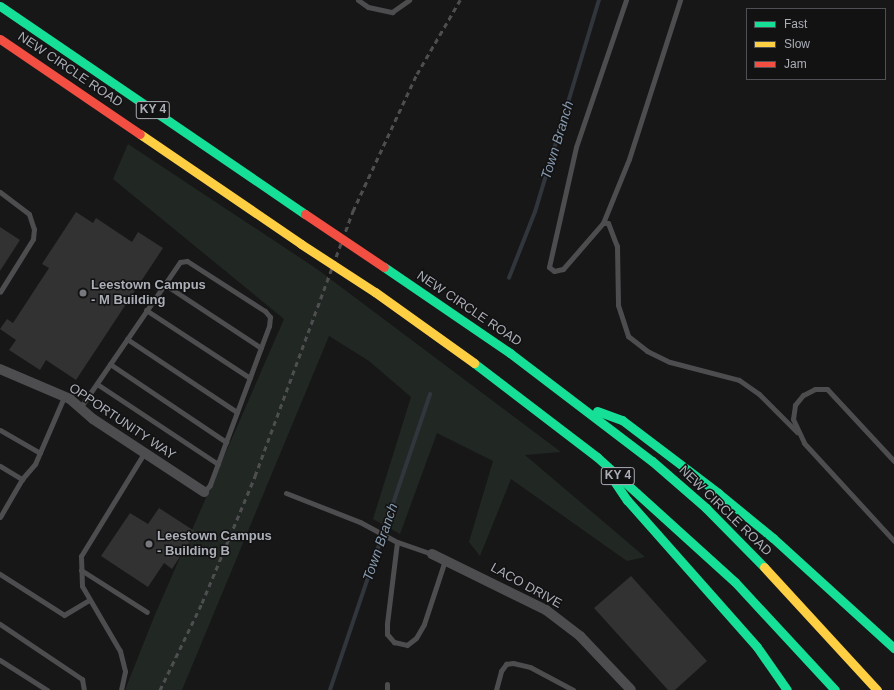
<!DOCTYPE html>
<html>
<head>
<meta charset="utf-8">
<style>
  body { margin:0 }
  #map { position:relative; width:894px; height:690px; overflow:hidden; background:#171718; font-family:Arial,sans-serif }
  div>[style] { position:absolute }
  .green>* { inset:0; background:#212723 }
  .stream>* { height:3.5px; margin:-1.75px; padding:0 1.75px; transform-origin:1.75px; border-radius:1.75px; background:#30363c }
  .building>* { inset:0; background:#323233 }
  .lane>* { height:5px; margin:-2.5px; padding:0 2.5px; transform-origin:2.5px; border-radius:2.5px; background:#4d4d50 }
  .street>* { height:10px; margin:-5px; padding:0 5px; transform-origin:5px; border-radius:5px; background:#4d4d50 }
  .fast>* { height:9px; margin:-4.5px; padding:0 4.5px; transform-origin:4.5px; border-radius:4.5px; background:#16e098 }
  .slow>* { height:9px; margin:-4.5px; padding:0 4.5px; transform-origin:4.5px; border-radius:4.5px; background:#ffcf43 }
  .jam>* { height:9px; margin:-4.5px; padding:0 4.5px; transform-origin:4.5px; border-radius:4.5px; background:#f24e42 }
  .rail>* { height:3px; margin-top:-1.5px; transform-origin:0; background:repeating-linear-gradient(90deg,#4e4e51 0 5px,transparent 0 9px) }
  .slow-bridge>* { height:9px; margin:-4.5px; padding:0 4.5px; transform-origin:4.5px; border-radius:4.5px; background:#ffcf43 }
  .jam-bridge>* { height:9px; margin:-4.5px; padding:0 4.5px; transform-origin:4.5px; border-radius:4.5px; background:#f24e42 }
  .dots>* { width:11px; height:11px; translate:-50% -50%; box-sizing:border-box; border:2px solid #121213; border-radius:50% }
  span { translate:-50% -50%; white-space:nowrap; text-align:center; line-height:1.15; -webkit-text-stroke:3px #121213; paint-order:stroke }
  .shield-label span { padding:1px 3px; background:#121213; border:1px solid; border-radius:3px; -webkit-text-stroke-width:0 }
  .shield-label { font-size:12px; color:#abaeb7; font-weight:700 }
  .street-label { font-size:13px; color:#abaeb7 }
  .poi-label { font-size:13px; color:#abaeb7; font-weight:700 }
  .left { translate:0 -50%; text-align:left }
  .water-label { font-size:14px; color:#8699ae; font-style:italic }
  .legend { position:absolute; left:746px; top:8px; width:140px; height:72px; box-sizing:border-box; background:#121213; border:1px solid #4f5055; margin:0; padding:5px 7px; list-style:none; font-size:12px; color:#abaeb7 }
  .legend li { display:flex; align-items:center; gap:8px; height:20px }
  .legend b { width:20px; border:1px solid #4f5055 }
</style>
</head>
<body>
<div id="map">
  <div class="green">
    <div style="clip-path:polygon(128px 144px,317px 269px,561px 452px,525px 455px,645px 557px,627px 561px,511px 479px,480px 556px,469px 542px,493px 461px,437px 433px,400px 534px,373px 519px,411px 397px,369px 361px,329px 336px,182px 690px,125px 690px,154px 617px,284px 319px,113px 179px)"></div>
  </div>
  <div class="stream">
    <div style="left:509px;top:278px;width:71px;rotate:-68.5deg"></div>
    <div style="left:535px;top:212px;width:221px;rotate:-73.2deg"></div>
    <div style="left:330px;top:690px;width:312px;rotate:-71.3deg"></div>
  </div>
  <div class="building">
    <div style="clip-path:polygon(76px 212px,93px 223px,96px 218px,132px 242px,138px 232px,163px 248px,76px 380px,46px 360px,40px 370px,9px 350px,16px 340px,0 329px,7px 319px,13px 323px,49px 268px,42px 264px)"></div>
    <div style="clip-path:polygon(0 227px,20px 240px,0 271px)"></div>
    <div style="clip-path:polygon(159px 508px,196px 532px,172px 569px,164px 563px,148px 587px,101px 556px,130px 513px,148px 524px)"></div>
    <div style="clip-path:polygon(631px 576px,707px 661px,675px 690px,668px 690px,594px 608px)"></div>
  </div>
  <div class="lane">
    <div style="left:358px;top:0;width:12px;rotate:35deg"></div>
    <div style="left:368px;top:7px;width:25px;rotate:12deg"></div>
    <div style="left:392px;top:12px;width:21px;rotate:-35deg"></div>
    <div style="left:626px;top:0;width:155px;rotate:108.8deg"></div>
    <div style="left:576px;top:147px;width:123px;rotate:102.7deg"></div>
    <div style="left:549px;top:267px;width:6px;rotate:39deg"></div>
    <div style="left:554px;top:271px;width:9px;rotate:-13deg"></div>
    <div style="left:563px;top:269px;width:61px;rotate:-49deg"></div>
    <div style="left:603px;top:223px;width:5px"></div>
    <div style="left:608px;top:223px;width:25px;rotate:69deg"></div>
    <div style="left:617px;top:246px;width:59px;rotate:89deg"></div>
    <div style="left:618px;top:305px;width:33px;rotate:72deg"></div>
    <div style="left:628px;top:336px;width:24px;rotate:38deg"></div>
    <div style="left:647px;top:351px;width:25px;rotate:26deg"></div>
    <div style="left:670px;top:362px;width:71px;rotate:14.6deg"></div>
    <div style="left:739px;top:380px;width:24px;rotate:35deg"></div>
    <div style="left:759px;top:394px;width:54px;rotate:45deg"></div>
    <div style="left:0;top:192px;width:36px;rotate:37deg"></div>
    <div style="left:29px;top:214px;width:16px;rotate:72deg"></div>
    <div style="left:34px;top:229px;width:10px;rotate:96deg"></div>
    <div style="left:33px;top:239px;width:62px;rotate:121.9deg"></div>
    <div style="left:603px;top:223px;width:69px;rotate:-67.9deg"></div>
    <div style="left:629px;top:159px;width:167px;rotate:-72.2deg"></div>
    <div style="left:164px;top:284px;width:116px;rotate:33.4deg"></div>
    <div style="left:146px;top:310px;width:124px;rotate:33.2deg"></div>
    <div style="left:127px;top:339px;width:132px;rotate:33.6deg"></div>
    <div style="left:110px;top:364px;width:140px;rotate:33.9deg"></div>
    <div style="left:97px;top:384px;width:145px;rotate:33.5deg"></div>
    <div style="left:80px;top:408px;width:177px;rotate:-55.6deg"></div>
    <div style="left:180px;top:262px;width:7px;rotate:-8deg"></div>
    <div style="left:187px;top:261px;width:93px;rotate:32.7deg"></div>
    <div style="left:265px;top:311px;width:8px;rotate:50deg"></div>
    <div style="left:270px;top:317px;width:9px;rotate:96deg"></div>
    <div style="left:269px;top:326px;width:170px;rotate:110.4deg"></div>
    <div style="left:210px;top:485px;width:9px;rotate:131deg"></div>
    <div style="left:0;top:430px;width:46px;rotate:29.9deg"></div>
    <div style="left:894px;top:461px;width:98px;rotate:-132.9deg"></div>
    <div style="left:827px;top:389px;width:12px;rotate:180deg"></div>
    <div style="left:815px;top:389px;width:13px;rotate:153deg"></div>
    <div style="left:803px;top:395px;width:13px;rotate:129deg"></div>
    <div style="left:795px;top:405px;width:14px;rotate:98deg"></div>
    <div style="left:793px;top:419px;width:26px;rotate:65deg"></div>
    <div style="left:804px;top:443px;width:133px;rotate:47.4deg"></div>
    <div style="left:0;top:466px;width:26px;rotate:31deg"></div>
    <div style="left:22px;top:479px;width:20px;rotate:-49deg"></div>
    <div style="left:35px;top:464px;width:73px;rotate:-66.6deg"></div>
    <div style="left:286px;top:493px;width:79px;rotate:21.4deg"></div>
    <div style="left:360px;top:522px;width:42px;rotate:28.4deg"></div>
    <div style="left:0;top:517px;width:44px;rotate:-59.9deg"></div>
    <div style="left:432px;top:554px;width:37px;rotate:-161deg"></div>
    <div style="left:397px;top:542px;width:83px;rotate:97deg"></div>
    <div style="left:387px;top:624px;width:10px;rotate:90deg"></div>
    <div style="left:387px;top:634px;width:11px;rotate:49deg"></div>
    <div style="left:394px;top:642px;width:13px;rotate:13deg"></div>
    <div style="left:407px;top:645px;width:11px;rotate:-38deg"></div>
    <div style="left:416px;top:638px;width:16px;rotate:-60deg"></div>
    <div style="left:424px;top:624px;width:67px;rotate:-71.8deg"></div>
    <div style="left:81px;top:570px;width:78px;rotate:32.5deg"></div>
    <div style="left:0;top:574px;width:76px;rotate:32.6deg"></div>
    <div style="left:64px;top:615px;width:29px;rotate:-31deg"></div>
    <div style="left:0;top:624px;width:99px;rotate:33.9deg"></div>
    <div style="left:82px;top:679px;width:11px;rotate:80deg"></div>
    <div style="left:0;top:660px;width:56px;rotate:32.6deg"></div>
    <div style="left:121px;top:690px;width:19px;rotate:-78deg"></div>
    <div style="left:125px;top:671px;width:21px;rotate:-104deg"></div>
    <div style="left:120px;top:651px;width:75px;rotate:-120.3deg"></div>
    <div style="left:82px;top:586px;width:30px;rotate:-92deg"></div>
    <div style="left:81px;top:556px;width:121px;rotate:-58.5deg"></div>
    <div style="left:387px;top:690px;width:6px;rotate:-90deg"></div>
    <div style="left:496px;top:690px;width:20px;rotate:-75deg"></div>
    <div style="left:501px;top:671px;width:9px;rotate:-54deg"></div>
    <div style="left:506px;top:664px;width:7px;rotate:-8deg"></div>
    <div style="left:513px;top:663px;width:17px;rotate:13deg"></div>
    <div style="left:530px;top:667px;width:49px;rotate:28.1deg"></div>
  </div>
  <div class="street">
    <div style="left:0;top:369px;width:76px;rotate:23.2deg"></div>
    <div style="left:70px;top:399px;width:30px;rotate:41deg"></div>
    <div style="left:93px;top:419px;width:133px;rotate:33.3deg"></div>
    <div style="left:432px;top:554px;width:127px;rotate:26.2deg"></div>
    <div style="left:546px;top:610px;width:43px;rotate:37.4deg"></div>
    <div style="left:580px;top:636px;width:74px;rotate:46.6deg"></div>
  </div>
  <div class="fast">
    <div style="left:0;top:6px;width:369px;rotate:34.3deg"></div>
    <div style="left:384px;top:267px;width:153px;rotate:34.3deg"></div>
    <div style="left:510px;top:353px;width:178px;rotate:37.3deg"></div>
    <div style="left:652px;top:461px;width:72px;rotate:41deg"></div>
    <div style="left:706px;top:508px;width:83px;rotate:45.5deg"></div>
    <div style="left:474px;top:363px;width:155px;rotate:37.4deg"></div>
    <div style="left:597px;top:457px;width:186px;rotate:42.2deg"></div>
    <div style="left:735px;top:582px;width:147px;rotate:47.2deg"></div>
    <div style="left:597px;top:411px;width:27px;rotate:20deg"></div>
    <div style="left:622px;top:420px;width:121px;rotate:37.2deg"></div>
    <div style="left:718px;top:493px;width:71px;rotate:39.3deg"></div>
    <div style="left:773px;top:538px;width:164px;rotate:42.3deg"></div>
    <div style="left:612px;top:478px;width:27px;rotate:56deg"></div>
    <div style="left:627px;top:500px;width:196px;rotate:48.5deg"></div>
    <div style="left:757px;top:647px;width:52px;rotate:55.1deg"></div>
  </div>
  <div class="slow">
    <div style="left:140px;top:134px;width:195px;rotate:34.3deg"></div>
    <div style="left:375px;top:292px;width:122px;rotate:35.6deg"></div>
    <div style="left:764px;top:567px;width:167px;rotate:47.4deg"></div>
  </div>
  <div class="jam">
    <div style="left:0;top:39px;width:169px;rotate:34.2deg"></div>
  </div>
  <div class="rail">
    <div style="left:160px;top:690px;width:97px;rotate:-64.2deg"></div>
    <div style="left:202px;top:603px;width:138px;rotate:-67.3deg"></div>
    <div style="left:255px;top:476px;width:283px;rotate:-69.7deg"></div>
    <div style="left:353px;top:211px;width:151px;rotate:-65deg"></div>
    <div style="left:417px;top:74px;width:86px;rotate:-59.8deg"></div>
  </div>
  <div class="slow-bridge">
    <div style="left:301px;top:244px;width:88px;rotate:33deg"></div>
  </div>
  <div class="jam-bridge">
    <div style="left:305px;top:214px;width:95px;rotate:33.9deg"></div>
  </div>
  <div class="dots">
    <div style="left:83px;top:293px;background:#77797f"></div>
    <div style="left:149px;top:544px;background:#77797f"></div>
  </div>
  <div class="shield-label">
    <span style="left:153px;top:110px">KY 4</span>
    <span style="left:618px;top:476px">KY 4</span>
  </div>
  <div class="street-label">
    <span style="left:70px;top:70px;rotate:34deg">NEW CIRCLE ROAD</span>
    <span style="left:469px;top:309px;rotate:34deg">NEW CIRCLE ROAD</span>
    <span style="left:122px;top:422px;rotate:34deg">OPPORTUNITY WAY</span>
    <span style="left:725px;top:511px;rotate:44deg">NEW CIRCLE ROAD</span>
    <span style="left:526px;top:586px;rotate:29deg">LACO DRIVE</span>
  </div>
  <div class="poi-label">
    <span class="left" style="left:91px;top:293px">Leestown Campus<br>- M Building</span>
    <span class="left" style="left:157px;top:544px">Leestown Campus<br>- Building B</span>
  </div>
  <div class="water-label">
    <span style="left:557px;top:140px;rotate:-73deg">Town Branch</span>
    <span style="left:380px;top:542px;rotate:-71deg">Town Branch</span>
  </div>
  <ul class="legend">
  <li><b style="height:5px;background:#16e098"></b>Fast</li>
  <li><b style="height:5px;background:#ffcf43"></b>Slow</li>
  <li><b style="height:5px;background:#f24e42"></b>Jam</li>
  </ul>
</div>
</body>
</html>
